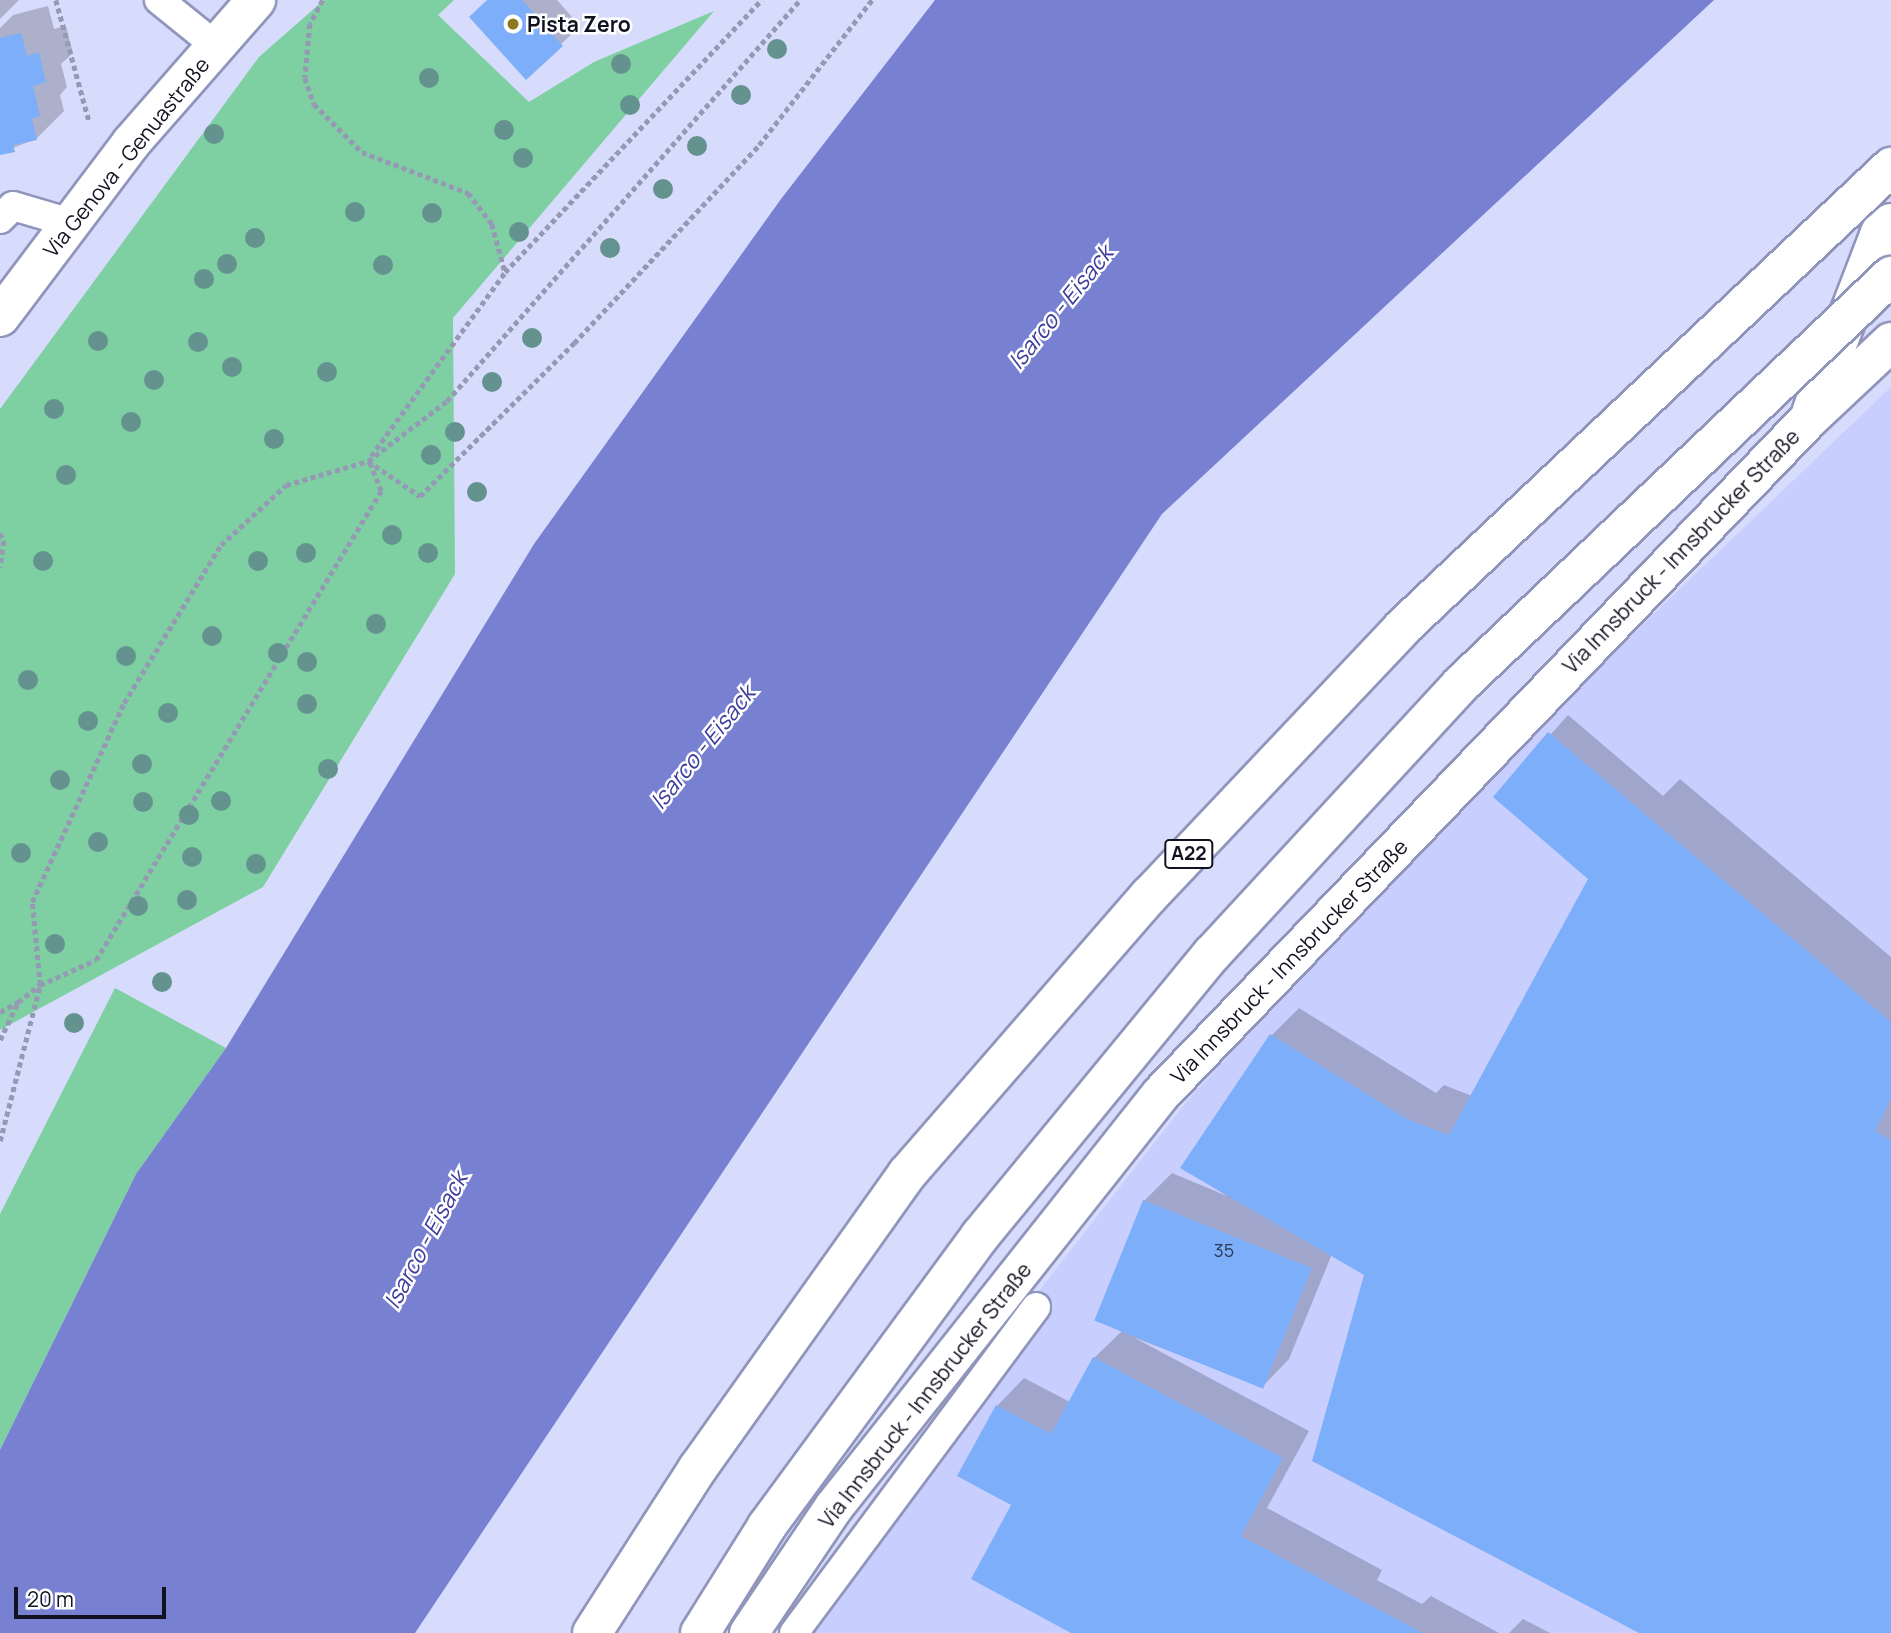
<!DOCTYPE html>
<html>
<head>
<meta charset="utf-8">
<style>
  body { margin:0 }
  #map { position:relative; width:1891px; height:1633px; overflow:hidden; background:#d7dcfd; font-family:Manrope,sans-serif }
  div>[style] { position:absolute }
  .built>* { inset:0; background:#c8cfff }
  .green>* { inset:0; background:#7ecfa1 }
  .water>* { inset:0; background:#7880d1 }
  .shadow>* { inset:0; background:#0003 }
  .building>* { inset:0; background:#7caef9; transform-origin:0 0 }
  .path>* { height:4.5px; margin-top:-2.25px; transform-origin:0; background:repeating-linear-gradient(90deg,#9599b4 0 5px,transparent 0 8.5px) }
  .roads { filter:drop-shadow(2px 0 #8f95bb) drop-shadow(-2px 0 #8f95bb) drop-shadow(0 2px #8f95bb) drop-shadow(0 -2px #8f95bb) }
  .lane>* { height:28px; margin:-14px; padding:0 14px; transform-origin:14px; border-radius:14px; background:#fff }
  .street>* { height:38px; margin:-19px; padding:0 19px; transform-origin:19px; border-radius:19px; background:#fff }
  .primary>* { height:38px; margin:-19px; padding:0 19px; transform-origin:19px; border-radius:19px; background:#fff }
  .highway>* { height:38px; margin:-19px; padding:0 19px; transform-origin:19px; border-radius:19px; background:#fff }
  .bridges { filter:drop-shadow(2px 0 #8f95bb) drop-shadow(-2px 0 #8f95bb) drop-shadow(0 2px #8f95bb) drop-shadow(0 -2px #8f95bb) }
  .highway-bridge>* { height:38px; margin:-19px; padding:0 19px; transform-origin:19px; border-radius:19px; background:#fff }
  .trees>* { width:20px; height:20px; margin:-10px; border-radius:50%; background:#64928f }
  .dots>* { width:19px; height:19px; translate:-50% -50%; box-sizing:border-box; border:4px solid #fff; border-radius:50% }
  span { translate:-50% -50%; white-space:nowrap; text-align:center; line-height:1.15; -webkit-text-stroke:5px #fff; paint-order:stroke }
  .number-label { font-size:18px; color:#2b3956 }
  .number-label span { -webkit-text-stroke-width:0 }
  .shield-label span { padding:2px 5px; background:#fff; border:2px solid; border-radius:5px; -webkit-text-stroke-width:0 }
  .shield-label { font-size:19px; color:#101220; font-weight:700 }
  .poi-label { font-size:21px; color:#101220; font-weight:700 }
  .left { translate:0 -50%; text-align:left }
  .street-label { font-size:21px; color:#101220 }
  .water-label { font-size:23px; color:#3d3c9c; font-style:italic }
  .scale { position:absolute; left:14px; top:1587px; width:152px; height:32px; box-sizing:border-box; border:4px solid #101220; border-top:0; padding-left:9px; font-size:21px; line-height:24px; white-space:nowrap; color:#101220; -webkit-text-stroke:5px #fff; paint-order:stroke }
</style>
</head>
<body>
<div id="map">
  <div class="built">
    <div style="clip-path:polygon(1891px 387px,1891px 1633px,787px 1633px,957px 1396px,1186px 1102px,1499px 762px)"></div>
  </div>
  <div class="green">
    <div style="clip-path:polygon(324px 0,454px 0,438px 15px,529px 102px,594px 62px,714px 11px,453px 318px,455px 574px,263px 887px,0 1030px,0 409px,259px 57px)"></div>
    <div style="clip-path:polygon(115px 988px,226px 1048px,136px 1174px,0 1450px,0 1214px)"></div>
  </div>
  <div class="water">
    <div style="clip-path:polygon(935px 0,1714px 0,1162px 514px,415px 1633px,0 1633px,0 1450px,136px 1174px,226px 1048px,534px 544px,781px 199px)"></div>
  </div>
  <div class="shadow">
    <div style="clip-path:polygon(0 0,19px 0,0 19px)"></div>
    <div style="clip-path:polygon(488px 0,557px 0,580px 26px,526px 78px)"></div>
    <div style="clip-path:polygon(48px 6px,54px 29px,66px 26px,73px 53px,61px 64px,67px 87px,60px 95px,64px 111px,36px 139px,0 153px,0 28px,13px 15px)"></div>
    <div style="clip-path:polygon(1568px 715px,1663px 796px,1680px 779px,1891px 957px,1891px 1633px,1643px 1633px,1368px 1269px,1332px 1254px,1289px 1359px,1262px 1387px,1133px 1337px,1309px 1431px,1267px 1508px,1382px 1570px,1377px 1580px,1422px 1604px,1431px 1596px,1499px 1633px,1075px 1633px,1013px 1504px,997px 1406px,1024px 1378px,1070px 1402px,1094px 1358px,1123px 1330px,1144px 1201px,1172px 1173px,1227px 1196px,1183px 1168px,1272px 1035px,1299px 1008px,1436px 1093px,1444px 1085px,1472px 1096px,1590px 878px,1495px 797px)"></div>
    <div style="clip-path:polygon(1523px 1619px,1550px 1633px,1509px 1633px)"></div>
  </div>
  <div class="building">
    <div style="clip-path:polygon(487px 0,522px 0,563px 46px,526px 80px,469px 17px)"></div>
    <div style="clip-path:polygon(21px 33px,27px 56px,39px 52px,46px 82px,33px 86px,40px 116px,32px 119px,37px 140px,13px 145px,15px 152px,0 155px,0 38px)"></div>
    <div style="clip-path:polygon(1548px 732px,1891px 1022px,1891px 1098px,1875px 1131px,1891px 1140px,1891px 1633px,1639px 1633px,1312px 1461px,1364px 1275px,1180px 1168px,1270px 1034px,1407px 1119px,1449px 1135px,1588px 879px,1493px 797px)"></div>
    <div style="left:1143px;top:1200px;width:182px;height:130px;rotate:22deg"></div>
    <div style="clip-path:polygon(1093px 1357px,1283px 1458px,1241px 1536px,1422px 1633px,1071px 1633px,971px 1579px,1011px 1505px,957px 1476px,996px 1405px,1051px 1434px)"></div>
  </div>
  <div class="path">
    <div style="left:56px;top:0;width:125px;rotate:74.7deg"></div>
    <div style="left:323px;top:0;width:27px;rotate:118deg"></div>
    <div style="left:310px;top:24px;width:54px;rotate:95.3deg"></div>
    <div style="left:305px;top:78px;width:28px;rotate:71deg"></div>
    <div style="left:314px;top:104px;width:68px;rotate:45deg"></div>
    <div style="left:362px;top:152px;width:114px;rotate:21.1deg"></div>
    <div style="left:468px;top:193px;width:39px;rotate:52deg"></div>
    <div style="left:492px;top:224px;width:50px;rotate:74.8deg"></div>
    <div style="left:371px;top:456px;width:228px;rotate:-53.9deg"></div>
    <div style="left:505px;top:272px;width:374px;rotate:-46.7deg"></div>
    <div style="left:368px;top:461px;width:63px;rotate:33.9deg"></div>
    <div style="left:420px;top:496px;width:217px;rotate:-44.8deg"></div>
    <div style="left:574px;top:343px;width:271px;rotate:-46.9deg"></div>
    <div style="left:759px;top:145px;width:184px;rotate:-52.1deg"></div>
    <div style="left:0;top:533px;width:9px;rotate:63deg"></div>
    <div style="left:4px;top:541px;width:27px;rotate:98deg"></div>
    <div style="left:0;top:1012px;width:21px;rotate:-29deg"></div>
    <div style="left:0;top:1040px;width:42px;rotate:-64.7deg"></div>
    <div style="left:18px;top:1002px;width:28px;rotate:-38deg"></div>
    <div style="left:40px;top:985px;width:61px;rotate:-24.1deg"></div>
    <div style="left:96px;top:960px;width:549px;rotate:-58.71deg"></div>
    <div style="left:381px;top:491px;width:32px;rotate:-112deg"></div>
    <div style="left:0;top:1141px;width:161px;rotate:-75.6deg"></div>
    <div style="left:40px;top:985px;width:83px;rotate:-95.5deg"></div>
    <div style="left:32px;top:902px;width:219px;rotate:-65.2deg"></div>
    <div style="left:124px;top:703px;width:185px;rotate:-58.5deg"></div>
    <div style="left:221px;top:545px;width:88px;rotate:-42.7deg"></div>
    <div style="left:286px;top:485px;width:85px;rotate:-16.3deg"></div>
    <div style="left:368px;top:461px;width:99px;rotate:-37.2deg"></div>
    <div style="left:447px;top:401px;width:534px;rotate:-48.64deg"></div>
  </div>
  <div class="roads">
    <div class="lane">
      <div style="left:159px;top:0;width:73px;rotate:38.9deg"></div>
      <div style="left:0;top:219px;width:18px;rotate:-45deg"></div>
      <div style="left:13px;top:206px;width:60px;rotate:16.3deg"></div>
      <div style="left:794px;top:1633px;width:406px;rotate:-53.4deg"></div>
    </div>
    <div class="street">
      <div style="left:0;top:317px;width:218px;rotate:-53deg"></div>
      <div style="left:131px;top:143px;width:190px;rotate:-48.8deg"></div>
    </div>
    <div class="primary">
      <div style="left:1812px;top:410px;width:190px;rotate:-69deg"></div>
      <div style="left:1880px;top:233px;width:15px;rotate:-42deg"></div>
      <div style="left:749px;top:1633px;width:152px;rotate:-56deg"></div>
      <div style="left:834px;top:1507px;width:527px;rotate:-51.63deg"></div>
      <div style="left:1161px;top:1094px;width:934px;rotate:-46.17deg"></div>
      <div style="left:1808px;top:420px;width:114px;rotate:-43.2deg"></div>
    </div>
    <div class="highway">
      <div style="left:592px;top:1633px;width:196px;rotate:-57.3deg"></div>
      <div style="left:698px;top:1468px;width:361px;rotate:-54.6deg"></div>
      <div style="left:907px;top:1174px;width:369px;rotate:-49deg"></div>
      <div style="left:1149px;top:896px;width:370px;rotate:-46.6deg"></div>
      <div style="left:1403px;top:627px;width:671px;rotate:-43.31deg"></div>
    </div>
  </div>
  <div class="bridges">
    <div class="highway-bridge">
      <div style="left:700px;top:1633px;width:126px;rotate:-57.9deg"></div>
      <div style="left:767px;top:1526px;width:360px;rotate:-53.7deg"></div>
      <div style="left:980px;top:1236px;width:365px;rotate:-50.6deg"></div>
      <div style="left:1212px;top:954px;width:367px;rotate:-47.3deg"></div>
      <div style="left:1461px;top:684px;width:593px;rotate:-43.5deg"></div>
    </div>
  </div>
  <div class="trees">
    <div style="left:777px;top:49px"></div>
    <div style="left:621px;top:64px"></div>
    <div style="left:429px;top:78px"></div>
    <div style="left:741px;top:95px"></div>
    <div style="left:630px;top:105px"></div>
    <div style="left:504px;top:130px"></div>
    <div style="left:214px;top:134px"></div>
    <div style="left:697px;top:146px"></div>
    <div style="left:523px;top:158px"></div>
    <div style="left:663px;top:189px"></div>
    <div style="left:355px;top:212px"></div>
    <div style="left:432px;top:213px"></div>
    <div style="left:519px;top:232px"></div>
    <div style="left:255px;top:238px"></div>
    <div style="left:610px;top:248px"></div>
    <div style="left:227px;top:264px"></div>
    <div style="left:383px;top:265px"></div>
    <div style="left:204px;top:279px"></div>
    <div style="left:532px;top:338px"></div>
    <div style="left:98px;top:341px"></div>
    <div style="left:198px;top:342px"></div>
    <div style="left:232px;top:367px"></div>
    <div style="left:327px;top:372px"></div>
    <div style="left:154px;top:380px"></div>
    <div style="left:492px;top:382px"></div>
    <div style="left:54px;top:409px"></div>
    <div style="left:131px;top:422px"></div>
    <div style="left:455px;top:432px"></div>
    <div style="left:274px;top:439px"></div>
    <div style="left:431px;top:455px"></div>
    <div style="left:66px;top:475px"></div>
    <div style="left:477px;top:492px"></div>
    <div style="left:392px;top:535px"></div>
    <div style="left:306px;top:553px"></div>
    <div style="left:428px;top:553px"></div>
    <div style="left:43px;top:561px"></div>
    <div style="left:258px;top:561px"></div>
    <div style="left:376px;top:624px"></div>
    <div style="left:212px;top:636px"></div>
    <div style="left:278px;top:653px"></div>
    <div style="left:126px;top:656px"></div>
    <div style="left:307px;top:662px"></div>
    <div style="left:28px;top:680px"></div>
    <div style="left:307px;top:704px"></div>
    <div style="left:168px;top:713px"></div>
    <div style="left:88px;top:721px"></div>
    <div style="left:142px;top:764px"></div>
    <div style="left:328px;top:769px"></div>
    <div style="left:60px;top:780px"></div>
    <div style="left:221px;top:801px"></div>
    <div style="left:143px;top:802px"></div>
    <div style="left:189px;top:815px"></div>
    <div style="left:98px;top:842px"></div>
    <div style="left:21px;top:853px"></div>
    <div style="left:192px;top:857px"></div>
    <div style="left:256px;top:864px"></div>
    <div style="left:187px;top:900px"></div>
    <div style="left:138px;top:906px"></div>
    <div style="left:55px;top:944px"></div>
    <div style="left:162px;top:982px"></div>
    <div style="left:74px;top:1023px"></div>
  </div>
  <div class="dots">
    <div style="left:513px;top:24px;background:#8b7a20"></div>
  </div>
  <div class="number-label">
    <span style="left:1224px;top:1250px">35</span>
  </div>
  <div class="shield-label">
    <span style="left:1189px;top:854px">A22</span>
  </div>
  <div class="poi-label">
    <span class="left" style="left:527px;top:24px">Pista Zero</span>
  </div>
  <div class="street-label">
    <span style="left:126px;top:157px;rotate:-51deg">Via Genova - Genuastraße</span>
    <span style="left:1681px;top:551px;rotate:-46deg">Via Innsbruck - Innsbrucker Straße</span>
    <span style="left:1289px;top:961px;rotate:-46deg">Via Innsbruck - Innsbrucker Straße</span>
    <span style="left:925px;top:1395px;rotate:-52deg">Via Innsbruck - Innsbrucker Straße</span>
  </div>
  <div class="water-label">
    <span style="left:1060px;top:307px;rotate:-51deg">Isarco - Eisack</span>
    <span style="left:702px;top:747px;rotate:-51deg">Isarco - Eisack</span>
    <span style="left:425px;top:1240px;rotate:-62deg">Isarco - Eisack</span>
  </div>
  <div class="scale">20 m</div>
</div>
</body>
</html>
